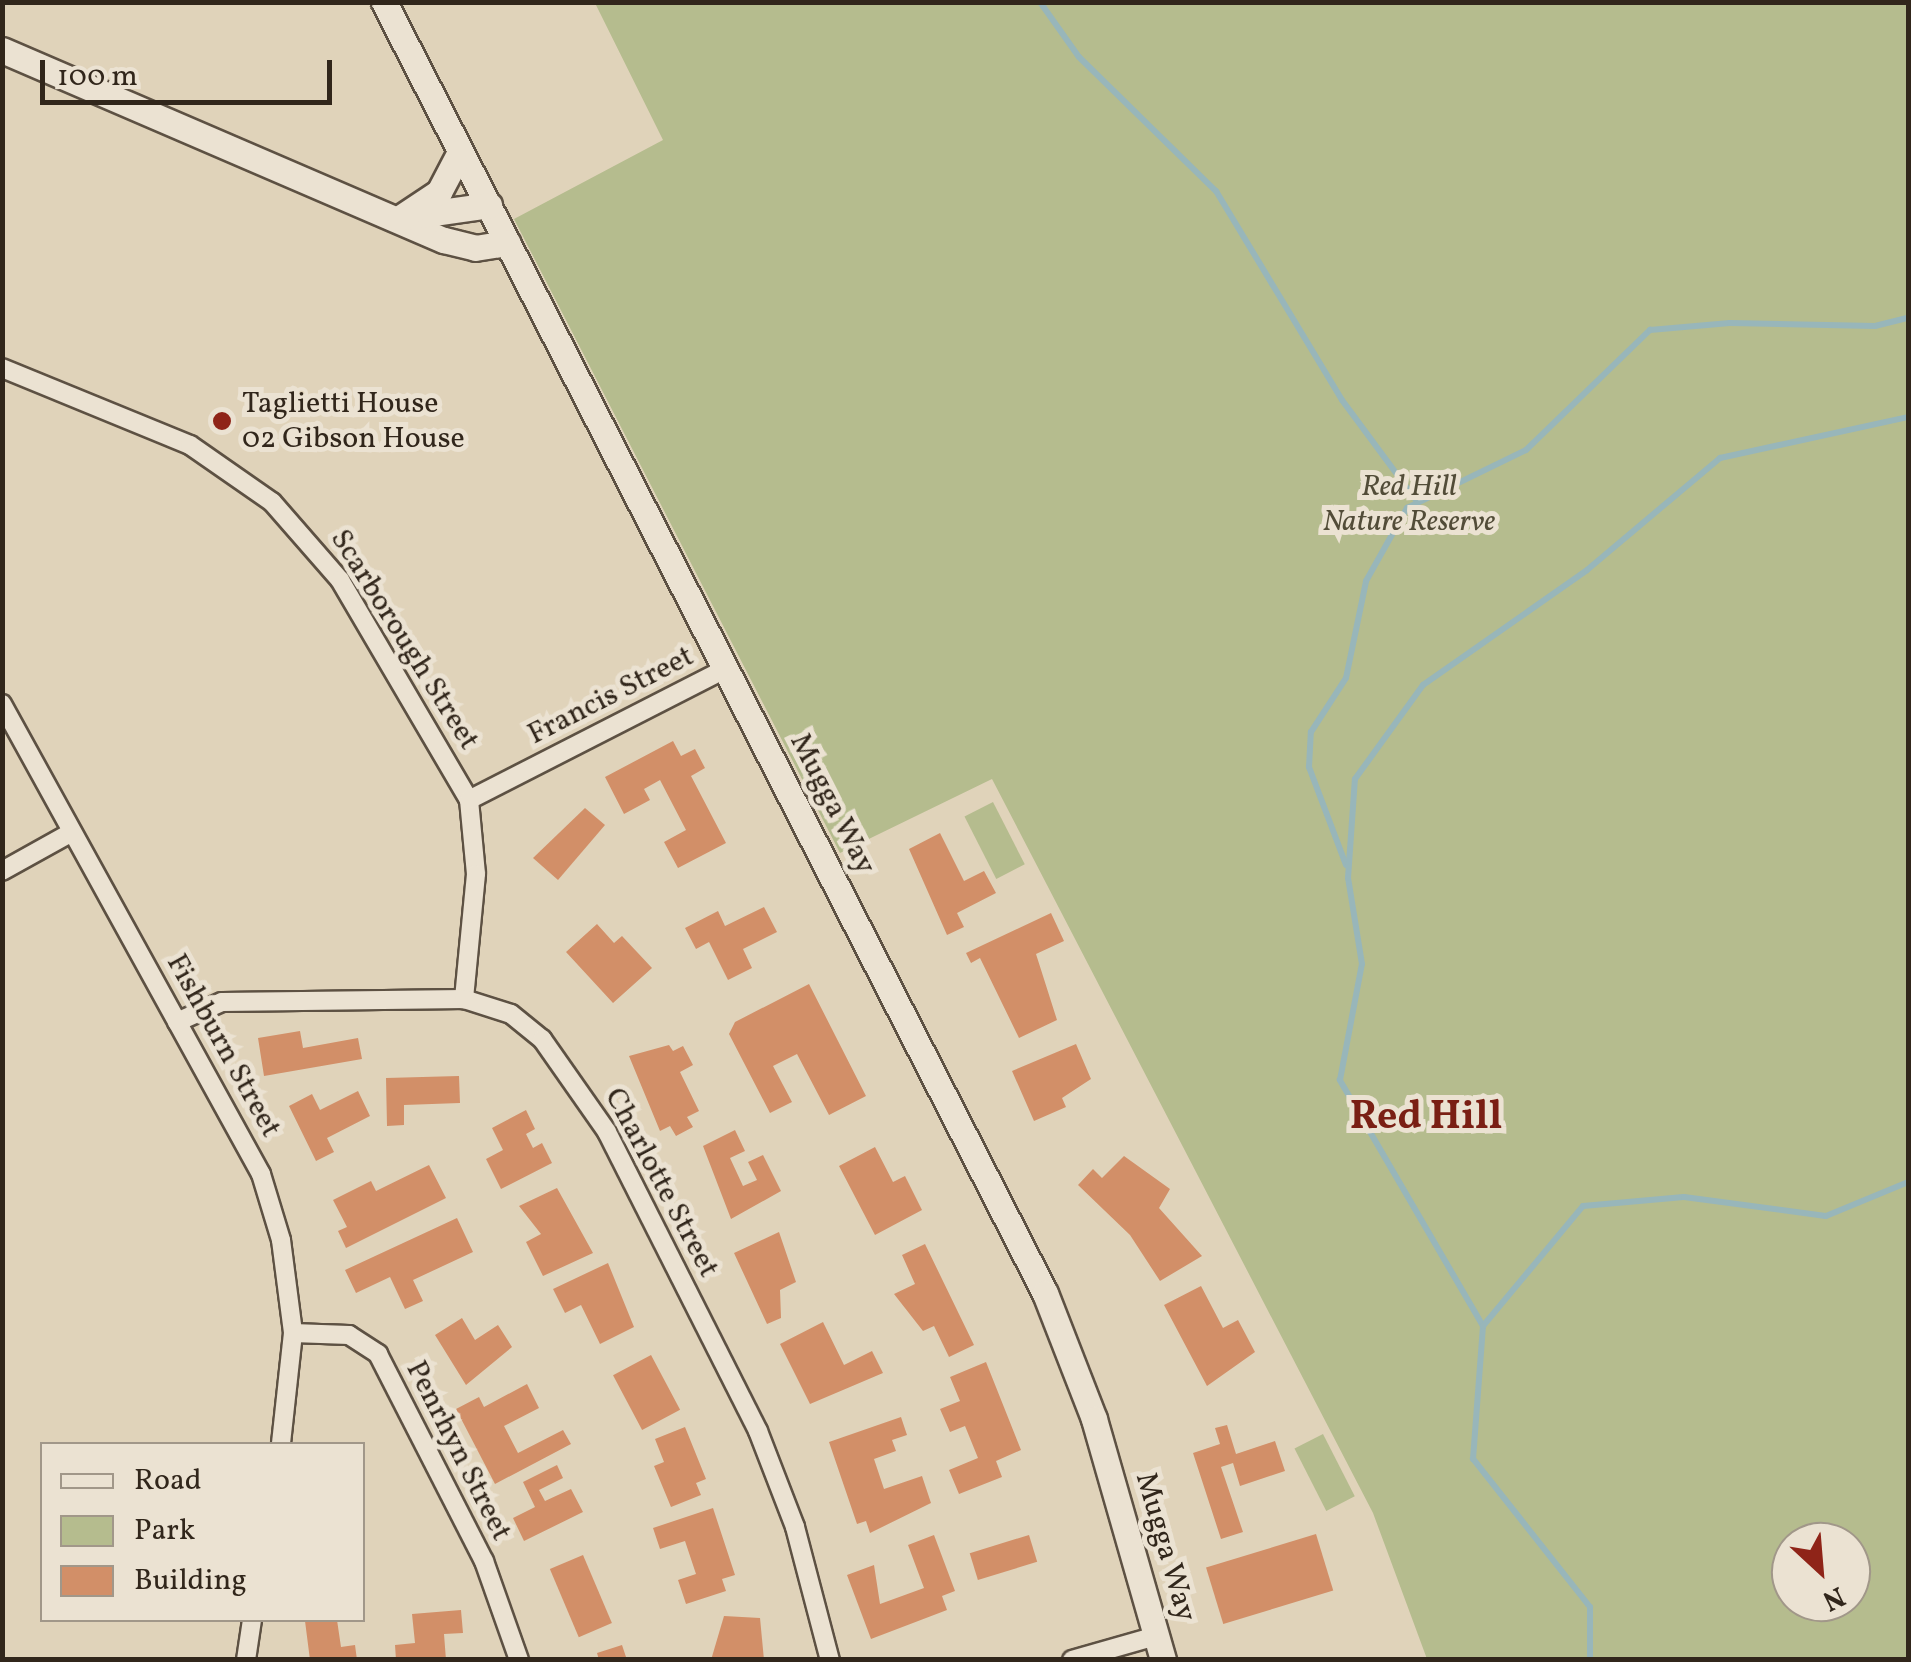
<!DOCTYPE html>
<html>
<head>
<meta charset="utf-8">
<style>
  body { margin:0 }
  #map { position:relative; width:1911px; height:1662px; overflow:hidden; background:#e0d3ba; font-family:Vollkorn,serif }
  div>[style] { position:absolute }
  .green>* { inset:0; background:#b5bc8e; transform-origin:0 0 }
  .stream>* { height:6px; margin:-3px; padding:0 3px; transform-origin:3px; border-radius:3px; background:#98b6ba }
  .building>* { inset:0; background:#d28f68; transform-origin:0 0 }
  .roads { filter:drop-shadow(2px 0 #5d5143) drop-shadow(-2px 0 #5d5143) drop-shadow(0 2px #5d5143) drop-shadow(0 -2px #5d5143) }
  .street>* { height:18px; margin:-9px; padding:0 9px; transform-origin:9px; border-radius:9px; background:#ebe2d2 }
  .secondary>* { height:25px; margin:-12.5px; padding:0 12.5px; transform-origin:12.5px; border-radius:12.5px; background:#ebe2d2 }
  .dots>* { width:28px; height:28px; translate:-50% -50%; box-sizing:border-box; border:5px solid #ebe2d2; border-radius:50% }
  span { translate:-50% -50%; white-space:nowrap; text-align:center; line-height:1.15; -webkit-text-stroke:10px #ebe2d2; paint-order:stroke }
  .poi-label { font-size:30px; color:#31261b }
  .left { translate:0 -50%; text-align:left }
  .park-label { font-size:30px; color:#524c38; font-style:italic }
  .street-label { font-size:30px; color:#31261b }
  .district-label { font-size:40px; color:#7a1f14; font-weight:700 }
  .frame { position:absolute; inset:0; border:5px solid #31261b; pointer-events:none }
  .legend { position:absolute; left:40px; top:1442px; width:325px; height:180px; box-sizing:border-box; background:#ebe2d2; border:2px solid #a19789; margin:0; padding:12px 18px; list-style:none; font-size:30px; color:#31261b }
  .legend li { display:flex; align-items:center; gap:20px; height:50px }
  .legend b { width:50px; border:2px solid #a19789 }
  .north { position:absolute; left:1771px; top:1522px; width:100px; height:100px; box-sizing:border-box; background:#ebe2d2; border:2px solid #a19789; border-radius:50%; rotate:154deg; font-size:28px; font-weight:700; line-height:40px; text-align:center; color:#31261b }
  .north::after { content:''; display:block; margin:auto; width:35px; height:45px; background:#8f2418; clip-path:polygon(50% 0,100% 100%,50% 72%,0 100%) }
  .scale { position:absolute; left:40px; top:60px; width:292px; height:45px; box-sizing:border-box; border:5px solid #31261b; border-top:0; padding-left:12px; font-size:30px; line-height:35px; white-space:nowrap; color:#31261b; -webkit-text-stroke:8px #ebe2d2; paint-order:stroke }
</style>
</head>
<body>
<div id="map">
  <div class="green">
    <div style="clip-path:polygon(evenodd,595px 3px,1908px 3px,1908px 1659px,1427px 1659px,1373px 1513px,992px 779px,840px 853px,514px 219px,663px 140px,595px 3px,1791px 1542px,1851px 1542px,1851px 1602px,1791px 1602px,1791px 1542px)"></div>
    <div style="left:993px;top:802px;width:70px;height:32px;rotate:63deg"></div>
    <div style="left:1323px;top:1434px;width:70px;height:32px;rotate:63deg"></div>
  </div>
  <div class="stream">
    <div style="left:1040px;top:2px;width:67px;rotate:54.7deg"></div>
    <div style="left:1079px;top:57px;width:192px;rotate:44.4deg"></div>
    <div style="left:1216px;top:191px;width:244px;rotate:58.9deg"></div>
    <div style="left:1342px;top:400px;width:124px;rotate:53.5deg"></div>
    <div style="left:1346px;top:865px;width:105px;rotate:-110.7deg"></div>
    <div style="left:1309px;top:767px;width:35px;rotate:-87deg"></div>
    <div style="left:1311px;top:732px;width:64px;rotate:-57.1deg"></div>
    <div style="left:1346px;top:678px;width:99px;rotate:-78.3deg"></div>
    <div style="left:1366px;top:581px;width:84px;rotate:-60.7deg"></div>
    <div style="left:1407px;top:508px;width:132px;rotate:-26deg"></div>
    <div style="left:1526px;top:450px;width:173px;rotate:-44.1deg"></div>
    <div style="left:1650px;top:330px;width:80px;rotate:-5deg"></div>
    <div style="left:1730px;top:323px;width:145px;rotate:1.2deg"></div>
    <div style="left:1875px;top:326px;width:34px;rotate:-14deg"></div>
    <div style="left:1483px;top:1326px;width:285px;rotate:-120.2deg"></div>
    <div style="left:1340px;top:1080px;width:118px;rotate:-79.3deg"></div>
    <div style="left:1362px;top:964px;width:87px;rotate:-99.2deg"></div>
    <div style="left:1348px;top:878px;width:99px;rotate:-86deg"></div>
    <div style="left:1355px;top:779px;width:116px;rotate:-54.1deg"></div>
    <div style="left:1423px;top:685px;width:200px;rotate:-35deg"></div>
    <div style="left:1587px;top:570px;width:174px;rotate:-40.1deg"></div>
    <div style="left:1720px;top:458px;width:192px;rotate:-12.3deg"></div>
    <div style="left:1590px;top:1660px;width:53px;rotate:-90deg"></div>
    <div style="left:1590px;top:1607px;width:189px;rotate:-128.3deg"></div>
    <div style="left:1473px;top:1459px;width:133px;rotate:-85.7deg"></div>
    <div style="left:1483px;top:1326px;width:156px;rotate:-50.2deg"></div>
    <div style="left:1583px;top:1206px;width:101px;rotate:-5.1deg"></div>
    <div style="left:1684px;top:1197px;width:143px;rotate:7.6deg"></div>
    <div style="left:1826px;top:1216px;width:89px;rotate:-22.5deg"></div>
  </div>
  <div class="building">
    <div style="clip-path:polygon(673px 741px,681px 756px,695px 749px,705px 768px,691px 776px,726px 843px,678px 868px,664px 842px,686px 830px,660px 780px,644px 789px,650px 800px,624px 814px,605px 777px)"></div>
    <div style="clip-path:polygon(585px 808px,605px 825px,558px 880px,533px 858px)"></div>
    <div style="clip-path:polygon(940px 833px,964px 881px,984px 871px,996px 893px,957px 913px,964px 927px,947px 935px,909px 849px)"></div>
    <div style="clip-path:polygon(764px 907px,777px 932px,743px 949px,752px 968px,728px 980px,709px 942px,696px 949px,685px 928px,718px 911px,725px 926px)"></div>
    <div style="clip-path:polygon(1051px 913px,1064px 941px,1036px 954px,1057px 1020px,1019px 1038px,980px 958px,971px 963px,966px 953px)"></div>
    <div style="clip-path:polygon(597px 924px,614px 943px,622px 936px,652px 968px,613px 1003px,566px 952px)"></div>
    <div style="clip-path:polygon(809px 984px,866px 1096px,829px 1115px,797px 1054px,773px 1066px,792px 1102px,770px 1113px,729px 1034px,735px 1022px)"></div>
    <div style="clip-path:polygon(300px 1031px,303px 1048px,358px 1038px,362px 1059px,264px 1076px,258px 1038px)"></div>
    <div style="clip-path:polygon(1076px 1044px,1091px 1079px,1062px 1098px,1066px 1107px,1034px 1121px,1012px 1071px)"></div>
    <div style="clip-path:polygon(669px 1045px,673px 1051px,683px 1046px,693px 1065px,680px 1072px,699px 1111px,687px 1117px,693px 1127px,676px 1136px,670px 1126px,660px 1131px,629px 1056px)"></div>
    <div style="clip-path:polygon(459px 1076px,460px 1103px,404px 1105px,404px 1125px,387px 1126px,386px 1078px)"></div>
    <div style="clip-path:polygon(358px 1091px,370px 1116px,327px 1138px,334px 1152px,316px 1161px,289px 1106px,312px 1094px,320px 1110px)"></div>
    <div style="clip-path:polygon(526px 1110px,535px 1129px,526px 1134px,533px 1148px,542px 1143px,552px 1163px,501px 1189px,486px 1159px,503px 1150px,492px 1128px)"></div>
    <div style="clip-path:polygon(735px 1130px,745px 1151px,730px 1158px,743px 1186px,757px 1180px,748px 1162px,763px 1155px,781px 1191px,731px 1219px,703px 1146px)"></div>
    <div style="clip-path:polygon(875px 1147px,893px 1182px,905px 1176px,922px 1210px,875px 1235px,839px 1166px)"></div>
    <div style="clip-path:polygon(1124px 1156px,1170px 1189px,1159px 1208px,1202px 1256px,1160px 1281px,1130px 1235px,1078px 1185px,1093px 1169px,1102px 1178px)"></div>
    <div style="clip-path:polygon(429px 1165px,446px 1198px,346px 1248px,338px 1231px,347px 1227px,333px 1200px,371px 1181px,376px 1191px)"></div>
    <div style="clip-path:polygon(557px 1188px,593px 1253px,543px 1276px,526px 1242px,541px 1234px,519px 1206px)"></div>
    <div style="clip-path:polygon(457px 1218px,473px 1252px,413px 1280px,423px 1301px,405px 1309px,390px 1277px,356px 1293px,345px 1270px)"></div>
    <div style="clip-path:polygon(779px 1232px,796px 1282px,780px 1290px,781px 1318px,767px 1324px,734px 1253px)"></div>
    <div style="clip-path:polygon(925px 1244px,974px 1345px,949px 1357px,934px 1326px,923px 1331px,894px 1294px,915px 1284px,902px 1255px)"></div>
    <div style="clip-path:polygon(608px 1263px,634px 1327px,600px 1344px,581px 1305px,565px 1313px,553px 1289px)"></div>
    <div style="clip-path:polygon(1201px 1286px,1223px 1328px,1238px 1320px,1255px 1352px,1207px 1386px,1164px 1305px)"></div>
    <div style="clip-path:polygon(462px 1318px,475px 1340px,498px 1325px,512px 1347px,466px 1385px,435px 1335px)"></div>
    <div style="clip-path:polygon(823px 1322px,844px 1365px,872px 1351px,883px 1373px,810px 1404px,780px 1344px)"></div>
    <div style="left:651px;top:1355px;width:62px;height:43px;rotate:62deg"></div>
    <div style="clip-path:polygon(986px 1362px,1021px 1450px,996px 1461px,1002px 1477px,959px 1494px,949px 1470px,978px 1458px,965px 1426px,950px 1432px,940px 1409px,960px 1401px,950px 1377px)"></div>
    <div style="clip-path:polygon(527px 1384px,539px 1408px,504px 1426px,518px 1453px,563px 1430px,571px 1444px,495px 1484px,456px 1409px,479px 1397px,484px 1407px)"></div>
    <div style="clip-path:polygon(901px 1417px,907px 1435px,892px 1440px,896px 1451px,874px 1459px,884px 1489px,922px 1476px,931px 1503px,870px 1533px,866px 1521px,857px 1524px,829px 1442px)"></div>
    <div style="clip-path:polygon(1227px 1425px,1236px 1454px,1275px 1441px,1285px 1471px,1240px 1486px,1233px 1463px,1221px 1467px,1243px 1532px,1221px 1539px,1193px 1453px,1220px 1444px,1215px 1428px)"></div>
    <div style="clip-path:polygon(685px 1427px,706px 1479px,696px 1483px,701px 1495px,671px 1507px,654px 1466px,664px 1462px,655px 1439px)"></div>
    <div style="clip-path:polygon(557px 1465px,563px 1478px,539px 1490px,545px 1501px,571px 1489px,583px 1512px,524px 1541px,513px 1518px,535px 1507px,523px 1482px)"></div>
    <div style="clip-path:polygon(713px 1508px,735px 1575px,722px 1579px,726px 1591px,686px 1604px,678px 1580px,696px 1574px,685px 1541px,660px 1549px,653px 1528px)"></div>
    <div style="left:1316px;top:1534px;width:59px;height:115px;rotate:73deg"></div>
    <div style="clip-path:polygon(934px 1535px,955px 1591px,942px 1596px,947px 1610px,871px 1639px,847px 1575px,874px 1565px,880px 1604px,924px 1588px,908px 1545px)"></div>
    <div style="left:1029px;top:1535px;width:28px;height:62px;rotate:73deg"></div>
    <div style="left:583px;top:1555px;width:74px;height:36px;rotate:67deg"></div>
    <div style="clip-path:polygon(461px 1610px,463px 1633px,444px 1634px,446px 1660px,396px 1660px,395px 1645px,415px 1643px,412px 1614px)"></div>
    <div style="clip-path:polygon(724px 1616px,760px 1618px,764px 1660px,711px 1660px)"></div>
    <div style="clip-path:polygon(337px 1620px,341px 1647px,355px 1645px,357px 1660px,310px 1660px,305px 1621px)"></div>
    <div style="clip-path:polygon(622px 1645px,627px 1660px,599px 1660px,597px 1653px)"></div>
  </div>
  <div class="roads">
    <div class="street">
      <div style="left:2px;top:368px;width:203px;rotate:22.3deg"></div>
      <div style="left:190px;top:445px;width:100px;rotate:34.8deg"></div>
      <div style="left:272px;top:502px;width:103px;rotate:48.9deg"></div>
      <div style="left:340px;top:580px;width:255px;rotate:59.6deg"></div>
      <div style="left:469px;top:800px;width:74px;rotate:84.6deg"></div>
      <div style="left:476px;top:874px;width:126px;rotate:95.5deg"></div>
      <div style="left:2px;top:704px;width:537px;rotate:61.14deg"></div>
      <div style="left:261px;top:1174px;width:69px;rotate:73.1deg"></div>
      <div style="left:281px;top:1240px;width:94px;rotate:82.6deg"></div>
      <div style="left:293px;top:1333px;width:112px;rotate:96.2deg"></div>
      <div style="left:469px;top:800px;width:288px;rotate:-27.1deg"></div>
      <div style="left:2px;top:871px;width:80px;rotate:-29.1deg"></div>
      <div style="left:177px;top:1022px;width:49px;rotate:-24deg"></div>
      <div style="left:222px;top:1002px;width:242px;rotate:-0.7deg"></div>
      <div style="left:464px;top:999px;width:49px;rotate:17.7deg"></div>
      <div style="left:511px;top:1014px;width:40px;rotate:39deg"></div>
      <div style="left:542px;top:1039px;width:113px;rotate:55deg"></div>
      <div style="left:607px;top:1132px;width:335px;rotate:63.2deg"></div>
      <div style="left:758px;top:1431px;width:103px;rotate:68.9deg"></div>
      <div style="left:795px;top:1527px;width:138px;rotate:75.3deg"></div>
      <div style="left:293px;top:1333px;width:56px;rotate:2deg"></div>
      <div style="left:349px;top:1335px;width:35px;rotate:33deg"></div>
      <div style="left:378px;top:1354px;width:233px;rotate:62.9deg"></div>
      <div style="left:484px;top:1561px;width:105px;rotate:70.5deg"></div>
      <div style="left:246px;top:1660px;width:40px;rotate:-81.5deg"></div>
      <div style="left:1072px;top:1660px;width:87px;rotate:-15.9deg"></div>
    </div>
    <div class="secondary">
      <div style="left:384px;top:2px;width:1450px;rotate:62.89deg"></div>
      <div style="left:1045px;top:1293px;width:135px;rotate:68.7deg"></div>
      <div style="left:1094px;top:1419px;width:251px;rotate:74deg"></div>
      <div style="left:2px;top:50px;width:481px;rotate:23.3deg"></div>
      <div style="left:444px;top:240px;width:32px;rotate:14deg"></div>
      <div style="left:475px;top:248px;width:33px;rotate:-9deg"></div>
      <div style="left:405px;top:217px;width:85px;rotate:-8.1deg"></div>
      <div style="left:400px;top:218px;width:47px;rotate:-33.7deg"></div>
      <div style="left:439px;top:192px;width:45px;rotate:-62.3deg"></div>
    </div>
  </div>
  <div class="dots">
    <div style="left:222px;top:421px;background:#8f2418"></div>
  </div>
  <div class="poi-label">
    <span class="left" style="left:242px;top:421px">Taglietti House<br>02 Gibson House</span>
  </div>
  <div class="park-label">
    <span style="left:1409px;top:504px">Red Hill<br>Nature Reserve</span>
  </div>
  <div class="street-label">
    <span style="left:404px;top:640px;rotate:58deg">Scarborough Street</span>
    <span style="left:611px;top:696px;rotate:-27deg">Francis Street</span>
    <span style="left:832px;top:804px;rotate:63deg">Mugga Way</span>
    <span style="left:223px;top:1046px;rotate:61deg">Fishburn Street</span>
    <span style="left:661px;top:1183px;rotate:62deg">Charlotte Street</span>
    <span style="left:458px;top:1451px;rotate:63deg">Penrhyn Street</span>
    <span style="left:1165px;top:1547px;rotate:74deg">Mugga Way</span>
  </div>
  <div class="district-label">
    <span style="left:1426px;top:1118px">Red Hill</span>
  </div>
  <div class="frame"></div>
  <ul class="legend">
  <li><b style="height:12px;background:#ebe2d2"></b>Road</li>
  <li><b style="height:28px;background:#b5bc8e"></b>Park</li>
  <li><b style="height:28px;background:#d28f68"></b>Building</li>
  </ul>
  <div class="north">N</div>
  <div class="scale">100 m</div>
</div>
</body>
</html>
